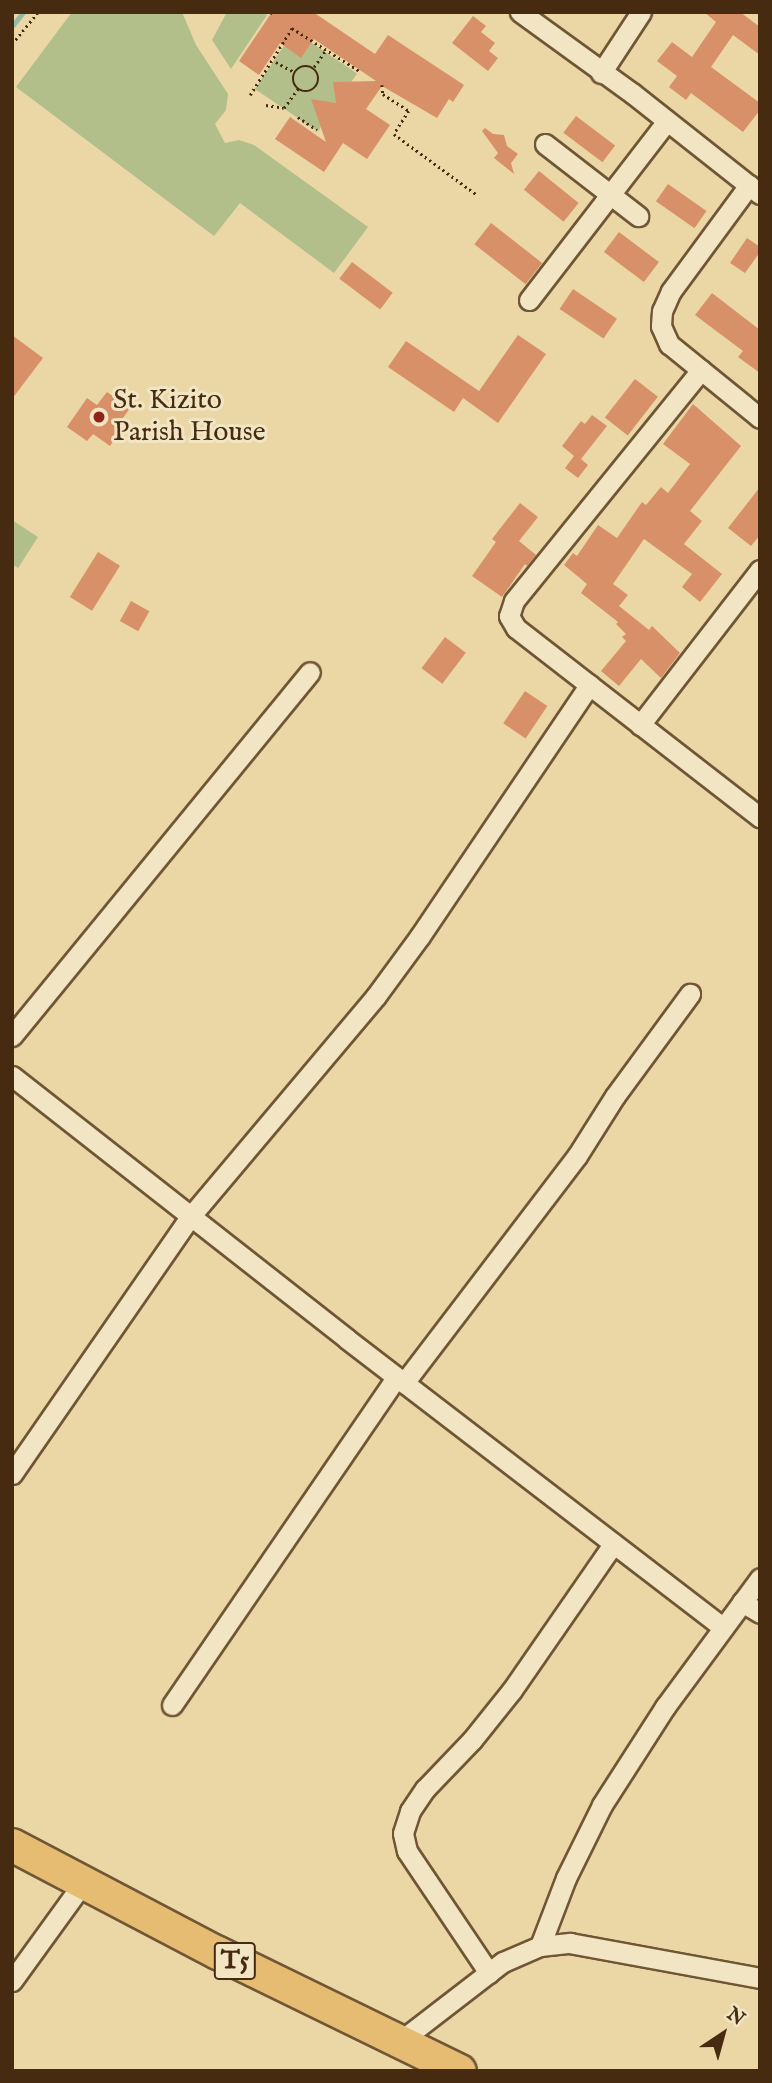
<!DOCTYPE html>
<html>
<head>
<meta charset="utf-8">
<style>
  body { margin:0 }
  #map { position:relative; width:772px; height:2083px; overflow:hidden; background:#ead7a5; font-family:"IM FELL English",serif }
  div>[style] { position:absolute }
  .green>* { inset:0; background:#b2bf8a; transform-origin:0 0 }
  .stream>* { height:5px; margin:-2.5px; padding:0 2.5px; transform-origin:2.5px; border-radius:2.5px; background:#98b9a9 }
  .building>* { inset:0; background:#d89068; transform-origin:0 0 }
  .path>* { height:2.5px; margin-top:-1.25px; transform-origin:0; background:repeating-linear-gradient(90deg,#472b10 0 2px,transparent 0 5.5px) }
  .path>.ring { margin:-1.25px; padding:0; box-sizing:content-box; background:none; border:2.5px solid #472b10; border-radius:50% }
  .roads { filter:drop-shadow(2px 0 #705635) drop-shadow(-2px 0 #705635) drop-shadow(0 2px #705635) drop-shadow(0 -2px #705635) }
  .minor>* { height:19px; margin:-9.5px; padding:0 9.5px; transform-origin:9.5px; border-radius:9.5px; background:#f1e5c4 }
  .trunk>* { height:32px; margin:-16px; padding:0 16px; transform-origin:16px; border-radius:16px; background:#e5bc72 }
  .dots>* { width:19px; height:19px; translate:-50% -50%; box-sizing:border-box; border:4px solid #f1e5c4; border-radius:50% }
  span { translate:-50% -50%; white-space:nowrap; text-align:center; line-height:1.15; -webkit-text-stroke:6px #f1e5c4; paint-order:stroke }
  .shield-label span { padding:2px 5px; background:#f1e5c4; border:2px solid; border-radius:5px; -webkit-text-stroke-width:0 }
  .shield-label { font-size:26px; color:#472b10; font-weight:700 }
  .poi-label { font-size:28px; color:#472b10 }
  .left { translate:0 -50%; text-align:left }
  .frame { position:absolute; inset:0; border:14px solid #472b10; pointer-events:none }
  .north { position:absolute; left:688px; top:1999px; width:70px; height:70px; -webkit-text-stroke:5px #f1e5c4; paint-order:stroke; rotate:36deg; font-size:19px; font-weight:700; line-height:28px; text-align:center; color:#472b10 }
  .north::after { content:''; display:block; margin:auto; width:24px; height:32px; background:#472b10; clip-path:polygon(50% 0,100% 100%,50% 72%,0 100%) }
</style>
</head>
<body>
<div id="map">
  <div class="green">
    <div style="clip-path:polygon(72px 12px,182px 12px,196px 45px,228px 94px,226px 110px,215px 124px,225px 143px,239px 140px,254px 145px,368px 227px,334px 273px,240px 203px,214px 236px,16px 87px)"></div>
    <div style="clip-path:polygon(227px 12px,262px 12px,267px 15px,231px 69px,212px 40px)"></div>
    <div style="left:294px;top:31px;width:76px;height:70px;rotate:34deg"></div>
    <div style="clip-path:polygon(12px 520px,38px 537px,18px 568px,12px 564px)"></div>
  </div>
  <div class="stream">
    <div style="left:13px;top:25px;width:16px;rotate:-52deg"></div>
  </div>
  <div class="building">
    <div style="clip-path:polygon(272px 12px,313px 12px,375px 54px,388px 35px,464px 85px,453px 102px,449px 99px,437px 118px,382px 86px,366px 109px,390px 125px,367px 159px,343px 143px,324px 172px,275px 139px,290px 117px,326px 142px,311px 99px,336px 103px,333px 82px,376px 81px,314px 39px,301px 58px,280px 43px,259px 75px,239px 61px)"></div>
    <div style="clip-path:polygon(704px 12px,740px 12px,760px 27px,760px 55px,733px 35px,711px 67px,760px 103px,760px 110px,743px 132px,691px 93px,686px 100px,669px 87px,677px 76px,657px 61px,672px 42px,692px 57px,716px 22px)"></div>
    <div style="clip-path:polygon(473px 16px,486px 26px,481px 32px,495px 43px,489px 51px,498px 58px,488px 71px,452px 43px)"></div>
    <div style="left:576px;top:116px;width:49px;height:21px;rotate:37deg"></div>
    <div style="clip-path:polygon(485px 128px,493px 134px,504px 135px,507px 146px,518px 154px,511px 163px,514px 174px,494px 158px,498px 153px,482px 131px)"></div>
    <div style="left:539px;top:171px;width:51px;height:24px;rotate:39deg"></div>
    <div style="left:668px;top:184px;width:47px;height:21px;rotate:35deg"></div>
    <div style="left:491px;top:223px;width:65px;height:27px;rotate:38deg"></div>
    <div style="left:619px;top:232px;width:50px;height:25px;rotate:37deg"></div>
    <div style="clip-path:polygon(747px 238px,760px 247px,760px 252px,745px 273px,730px 263px)"></div>
    <div style="left:352px;top:262px;width:51px;height:21px;rotate:37deg"></div>
    <div style="left:573px;top:289px;width:53px;height:24px;rotate:34deg"></div>
    <div style="clip-path:polygon(712px 293px,760px 330px,760px 373px,738px 357px,743px 351px,695px 315px)"></div>
    <div style="clip-path:polygon(12px 335px,43px 358px,12px 399px)"></div>
    <div style="clip-path:polygon(518px 335px,546px 354px,498px 423px,463px 398px,454px 412px,388px 367px,406px 341px,479px 391px)"></div>
    <div style="left:635px;top:379px;width:29px;height:49px;rotate:38deg"></div>
    <div style="clip-path:polygon(107px 392px,130px 408px,118px 425px,122px 428px,110px 446px,93px 434px,87px 441px,67px 427px,87px 398px,97px 405px)"></div>
    <div style="clip-path:polygon(693px 404px,741px 446px,690px 511px,702px 521px,684px 544px,722px 574px,700px 602px,682px 587px,692px 574px,644px 539px,613px 584px,628px 595px,619px 606px,649px 630px,652px 626px,680px 653px,661px 678px,641px 659px,619px 686px,601px 671px,626px 641px,622px 637px,626px 634px,616px 624px,618px 622px,581px 593px,587px 584px,564px 565px,573px 553px,577px 556px,598px 525px,617px 538px,642px 502px,646px 505px,661px 487px,668px 493px,690px 464px,663px 444px)"></div>
    <div style="clip-path:polygon(592px 415px,607px 426px,581px 459px,588px 465px,578px 478px,565px 468px,574px 456px,562px 446px,581px 421px,585px 424px)"></div>
    <div style="clip-path:polygon(760px 487px,760px 535px,751px 546px,728px 528px)"></div>
    <div style="clip-path:polygon(520px 503px,538px 517px,519px 541px,536px 555px,527px 566px,525px 564px,502px 597px,472px 576px,496px 542px,492px 539px)"></div>
    <div style="left:98px;top:552px;width:26px;height:53px;rotate:32deg"></div>
    <div style="left:131px;top:601px;width:21px;height:23px;rotate:29deg"></div>
    <div style="left:445px;top:637px;width:26px;height:39px;rotate:37deg"></div>
    <div style="left:525px;top:691px;width:27px;height:39px;rotate:34deg"></div>
  </div>
  <div class="path">
    <div style="left:270px;top:14px;width:2px;rotate:-63deg"></div>
    <div style="left:12px;top:44px;width:41px;rotate:-50.9deg"></div>
    <div style="left:276px;top:62px;width:21px;rotate:29deg"></div>
    <div class="ring" style="left:293px;top:66px;width:23.5px;height:23.5px"></div>
    <div style="left:314px;top:67px;width:21px;rotate:-55deg"></div>
    <div style="left:382px;top:85px;width:9px;rotate:84deg"></div>
    <div style="left:383px;top:94px;width:31px;rotate:33deg"></div>
    <div style="left:409px;top:111px;width:27px;rotate:123deg"></div>
    <div style="left:394px;top:134px;width:102px;rotate:36.2deg"></div>
    <div style="left:250px;top:95px;width:79px;rotate:-57.9deg"></div>
    <div style="left:292px;top:28px;width:82px;rotate:32.5deg"></div>
    <div style="left:266px;top:105px;width:18px;rotate:9deg"></div>
    <div style="left:284px;top:108px;width:24px;rotate:-54deg"></div>
    <div style="left:298px;top:117px;width:23px;rotate:34deg"></div>
  </div>
  <div class="roads">
    <div class="minor">
      <div style="left:520px;top:12px;width:138px;rotate:35.9deg"></div>
      <div style="left:632px;top:93px;width:163px;rotate:38.3deg"></div>
      <div style="left:601px;top:73px;width:73px;rotate:-56.7deg"></div>
      <div style="left:545px;top:144px;width:118px;rotate:37.7deg"></div>
      <div style="left:749px;top:185px;width:132px;rotate:126.3deg"></div>
      <div style="left:671px;top:291px;width:22px;rotate:114deg"></div>
      <div style="left:662px;top:311px;width:15px;rotate:94deg"></div>
      <div style="left:661px;top:326px;width:20px;rotate:66deg"></div>
      <div style="left:669px;top:344px;width:117px;rotate:39.1deg"></div>
      <div style="left:529px;top:300px;width:226px;rotate:-52.4deg"></div>
      <div style="left:701px;top:370px;width:297px;rotate:129deg"></div>
      <div style="left:514px;top:601px;width:16px;rotate:108deg"></div>
      <div style="left:509px;top:616px;width:14px;rotate:60deg"></div>
      <div style="left:516px;top:628px;width:309px;rotate:37.8deg"></div>
      <div style="left:640px;top:725px;width:196px;rotate:-52.3deg"></div>
      <div style="left:12px;top:1036px;width:470px;rotate:-50.7deg"></div>
      <div style="left:12px;top:1076px;width:426px;rotate:38.1deg"></div>
      <div style="left:347px;top:1339px;width:474px;rotate:37.5deg"></div>
      <div style="left:404px;top:1383px;width:285px;rotate:-52.7deg"></div>
      <div style="left:577px;top:1156px;width:71px;rotate:-57.7deg"></div>
      <div style="left:615px;top:1096px;width:127px;rotate:-53.7deg"></div>
      <div style="left:12px;top:1474px;width:313px;rotate:-55.3deg"></div>
      <div style="left:190px;top:1217px;width:289px;rotate:-49.9deg"></div>
      <div style="left:376px;top:996px;width:74px;rotate:-53.7deg"></div>
      <div style="left:420px;top:936px;width:303px;rotate:-56deg"></div>
      <div style="left:742px;top:1602px;width:21px;rotate:31deg"></div>
      <div style="left:172px;top:1705px;width:396px;rotate:-55.6deg"></div>
      <div style="left:540px;top:1946px;width:73px;rotate:-69.1deg"></div>
      <div style="left:566px;top:1878px;width:81px;rotate:-63.7deg"></div>
      <div style="left:602px;top:1805px;width:117px;rotate:-57.3deg"></div>
      <div style="left:665px;top:1707px;width:160px;rotate:-53.6deg"></div>
      <div style="left:489px;top:1973px;width:147px;rotate:-123.9deg"></div>
      <div style="left:407px;top:1851px;width:18px;rotate:-103deg"></div>
      <div style="left:403px;top:1833px;width:23px;rotate:-72deg"></div>
      <div style="left:410px;top:1811px;width:27px;rotate:-56deg"></div>
      <div style="left:425px;top:1789px;width:68px;rotate:-46.2deg"></div>
      <div style="left:472px;top:1740px;width:64px;rotate:-51.3deg"></div>
      <div style="left:512px;top:1690px;width:178px;rotate:-55.3deg"></div>
      <div style="left:12px;top:1981px;width:121px;rotate:-54.1deg"></div>
      <div style="left:399px;top:2042px;width:131px;rotate:-37.6deg"></div>
      <div style="left:503px;top:1962px;width:40px;rotate:-23.4deg"></div>
      <div style="left:540px;top:1946px;width:30px;rotate:-6deg"></div>
      <div style="left:570px;top:1943px;width:193px;rotate:10.4deg"></div>
    </div>
    <div class="trunk">
      <div style="left:12px;top:1845px;width:233px;rotate:27.7deg"></div>
      <div style="left:218px;top:1953px;width:269px;rotate:26deg"></div>
    </div>
  </div>
  <div class="dots">
    <div style="left:99px;top:417px;background:#8f2418"></div>
  </div>
  <div class="shield-label">
    <span style="left:235px;top:1961px">T5</span>
  </div>
  <div class="poi-label">
    <span class="left" style="left:113px;top:417px">St. Kizito<br>Parish House</span>
  </div>
  <div class="frame"></div>
  <div class="north">N</div>
</div>
</body>
</html>
